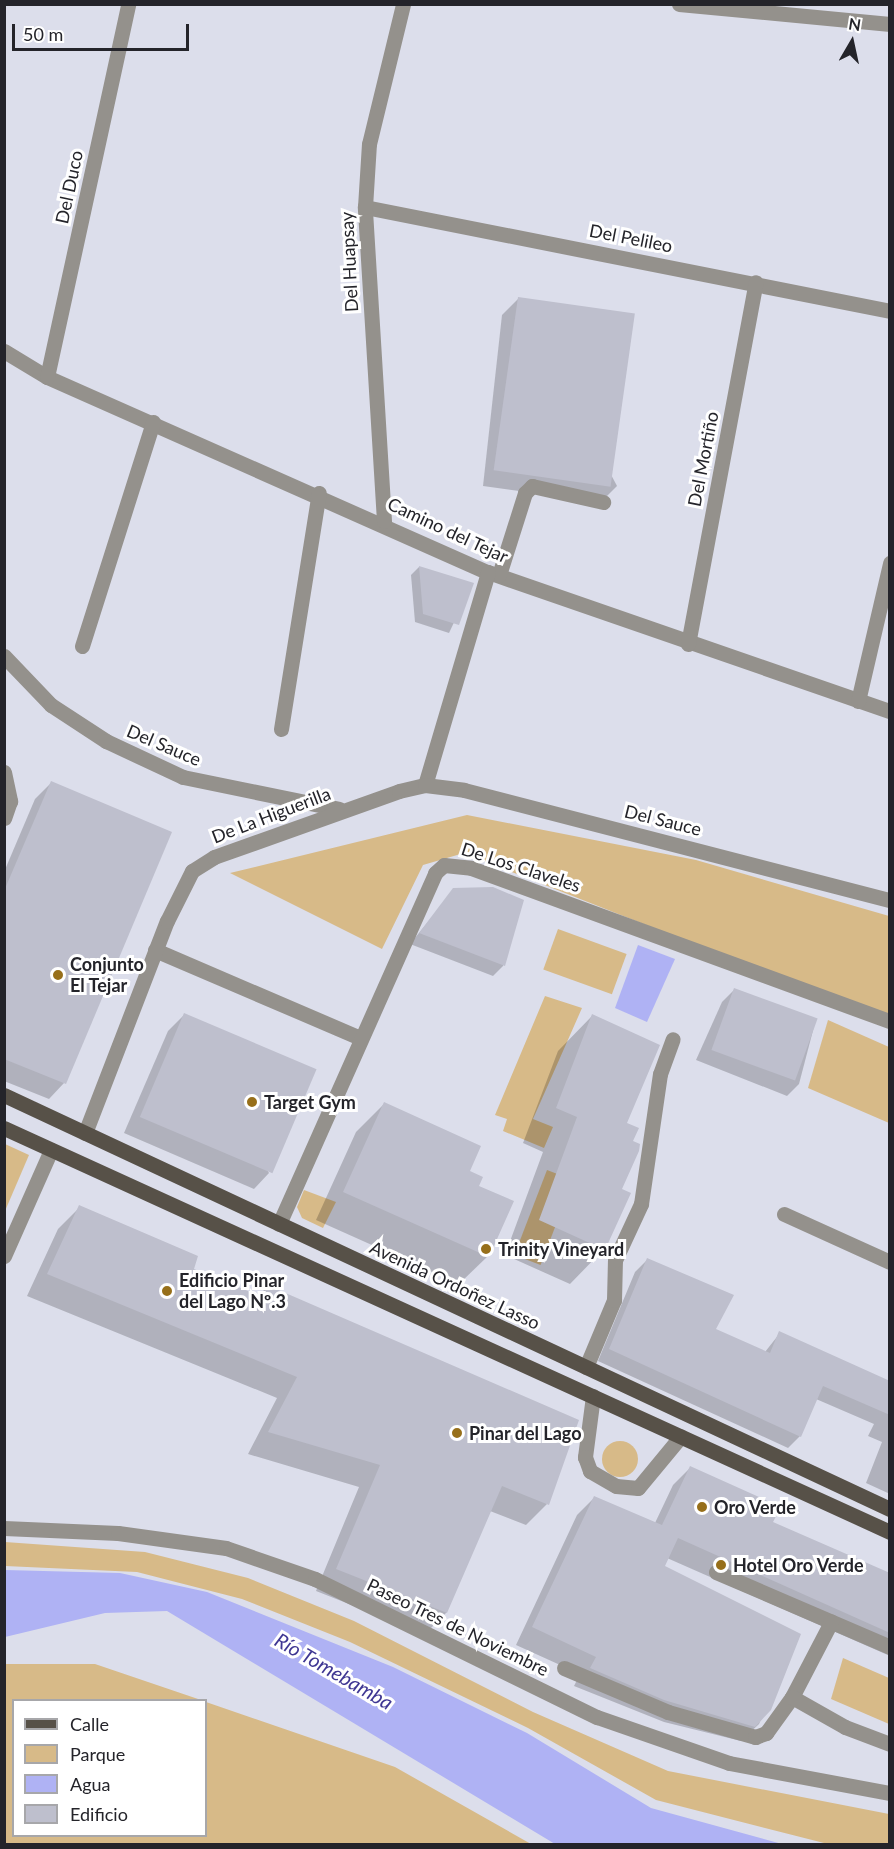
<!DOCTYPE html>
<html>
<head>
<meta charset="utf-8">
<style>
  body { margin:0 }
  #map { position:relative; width:894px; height:1849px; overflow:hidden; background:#dcdeeb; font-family:Lato,sans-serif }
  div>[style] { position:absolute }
  .green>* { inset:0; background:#d7ba88; transform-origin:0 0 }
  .round { border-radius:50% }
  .water>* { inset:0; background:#afb2f4 }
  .shadow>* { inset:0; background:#0003 }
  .building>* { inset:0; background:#bebfcd; transform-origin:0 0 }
  .minor>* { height:15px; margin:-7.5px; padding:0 7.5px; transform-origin:7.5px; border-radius:7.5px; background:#94918c }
  .major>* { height:15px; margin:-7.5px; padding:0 7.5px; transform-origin:7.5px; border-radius:7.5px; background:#575148 }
  .dots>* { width:16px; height:16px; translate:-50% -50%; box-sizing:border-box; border:3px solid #fff; border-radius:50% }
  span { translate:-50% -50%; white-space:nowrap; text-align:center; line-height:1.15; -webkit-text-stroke:6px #fff; paint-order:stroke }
  .street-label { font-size:18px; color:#24242a }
  .poi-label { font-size:18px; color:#24242a; font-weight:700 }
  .left { translate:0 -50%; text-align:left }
  .water-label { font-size:20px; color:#3f3793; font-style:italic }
  .frame { position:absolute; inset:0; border:6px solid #24242a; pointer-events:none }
  .legend { position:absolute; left:12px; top:1699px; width:195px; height:138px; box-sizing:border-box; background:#fff; border:2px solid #a7a7aa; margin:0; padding:8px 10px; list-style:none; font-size:18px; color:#24242a }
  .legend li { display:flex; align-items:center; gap:12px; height:30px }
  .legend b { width:30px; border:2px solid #a7a7aa }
  .north { position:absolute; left:822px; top:12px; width:60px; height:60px; -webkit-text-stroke:4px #fff; paint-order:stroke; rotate:9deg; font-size:16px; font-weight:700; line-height:24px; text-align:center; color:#24242a }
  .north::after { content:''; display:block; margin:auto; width:21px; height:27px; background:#24242a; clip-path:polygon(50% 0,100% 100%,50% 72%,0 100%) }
  .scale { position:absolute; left:12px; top:24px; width:177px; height:27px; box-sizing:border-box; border:3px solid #24242a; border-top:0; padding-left:8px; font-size:18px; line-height:21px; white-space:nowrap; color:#24242a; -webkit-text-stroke:4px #fff; paint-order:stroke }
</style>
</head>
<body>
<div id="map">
  <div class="green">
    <div style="clip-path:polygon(467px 815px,696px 860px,889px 916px,889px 1021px,464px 853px,423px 865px,382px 949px,230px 873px)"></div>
    <div style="left:558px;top:929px;width:73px;height:43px;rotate:20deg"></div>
    <div style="clip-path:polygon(545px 996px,582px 1008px,533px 1119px,553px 1127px,544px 1148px,503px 1131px,507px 1119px,495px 1115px)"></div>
    <div style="clip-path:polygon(828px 1020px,889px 1047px,889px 1123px,808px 1088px)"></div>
    <div style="clip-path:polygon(5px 1144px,29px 1155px,5px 1211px)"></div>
    <div style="left:547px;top:1170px;width:28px;height:91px;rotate:21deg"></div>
    <div style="clip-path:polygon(304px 1190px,336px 1202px,323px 1228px,302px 1218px,297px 1207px)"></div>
    <div class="round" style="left:602px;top:1441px;width:36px;height:36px"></div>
    <div style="clip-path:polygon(5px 1542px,145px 1552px,248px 1578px,354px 1621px,533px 1712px,668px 1771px,889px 1814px,889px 1844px,824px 1843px,656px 1800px,528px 1728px,350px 1642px,242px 1599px,137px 1572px,5px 1566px)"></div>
    <div style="clip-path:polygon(843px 1658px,889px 1678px,889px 1724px,831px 1699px)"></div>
    <div style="clip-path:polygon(5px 1664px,95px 1664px,201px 1700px,14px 1700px,14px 1836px,206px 1836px,206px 1702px,395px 1767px,531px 1844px,5px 1844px)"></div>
  </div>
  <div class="water">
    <div style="clip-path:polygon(638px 945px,675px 959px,647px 1022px,615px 1008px)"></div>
    <div style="clip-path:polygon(5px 1570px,120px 1573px,207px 1592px,393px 1667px,527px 1733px,651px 1808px,782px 1844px,555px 1844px,167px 1611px,105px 1613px,5px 1637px)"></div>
  </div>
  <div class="shadow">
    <div style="clip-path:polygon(518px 299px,617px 486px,601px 502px,483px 486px,502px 315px)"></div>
    <div style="clip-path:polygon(419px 567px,472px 584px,449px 633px,415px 622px,411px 575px)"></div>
    <div style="clip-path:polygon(51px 783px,170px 833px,64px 1083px,49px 1099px,4px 1081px,4px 872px,35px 799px)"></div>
    <div style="clip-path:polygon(454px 890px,523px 901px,503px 966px,493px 976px,410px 944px)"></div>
    <div style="clip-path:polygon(734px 990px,816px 1019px,799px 1084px,787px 1096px,696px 1060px,722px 1002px)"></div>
    <div style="clip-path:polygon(184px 1015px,269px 1173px,254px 1189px,124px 1133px,168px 1031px)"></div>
    <div style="clip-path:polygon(592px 1016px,631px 1142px,604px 1249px,570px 1284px,505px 1255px,543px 1152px,523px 1143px,558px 1051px)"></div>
    <div style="clip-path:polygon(384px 1104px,468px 1172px,477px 1187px,488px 1256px,459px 1284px,316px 1220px,356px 1132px)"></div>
    <div style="clip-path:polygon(80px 1207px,192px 1270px,258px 1296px,268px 1286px,547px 1504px,526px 1525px,490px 1511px,446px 1613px,425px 1634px,316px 1591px,359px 1487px,248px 1454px,277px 1398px,27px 1296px,58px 1229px)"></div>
    <div style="clip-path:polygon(647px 1260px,714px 1330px,765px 1352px,780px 1333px,890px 1382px,890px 1494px,866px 1483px,882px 1442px,868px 1436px,874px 1424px,816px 1399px,800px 1436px,788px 1448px,598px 1361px,635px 1272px)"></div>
    <div style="clip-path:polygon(690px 1468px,771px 1523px,890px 1574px,890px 1656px,667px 1558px,663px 1567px,799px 1634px,759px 1724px,741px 1741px,664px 1722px,574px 1686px,580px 1674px,516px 1645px,577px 1515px,594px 1498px,655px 1523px,673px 1485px)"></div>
  </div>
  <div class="building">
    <div style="left:518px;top:297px;width:118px;height:175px;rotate:8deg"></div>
    <div style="clip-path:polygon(419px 566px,474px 583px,459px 625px,423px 614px)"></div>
    <div style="clip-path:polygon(51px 781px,172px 832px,66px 1084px,4px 1059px,4px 891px)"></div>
    <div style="clip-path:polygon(493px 887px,524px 900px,505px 966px,419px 933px,453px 888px)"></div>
    <div style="left:734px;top:988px;width:89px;height:66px;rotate:20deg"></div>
    <div style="left:184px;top:1013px;width:144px;height:113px;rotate:23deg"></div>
    <div style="clip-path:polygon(592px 1014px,660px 1045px,627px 1123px,639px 1128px,633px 1141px,640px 1144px,639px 1151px,622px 1189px,631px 1193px,605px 1250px,539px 1220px,577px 1117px,556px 1108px)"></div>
    <div style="clip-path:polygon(384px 1102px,481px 1146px,470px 1171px,483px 1177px,479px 1186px,514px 1201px,489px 1257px,343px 1192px)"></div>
    <div style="clip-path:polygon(79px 1205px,198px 1256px,194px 1269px,263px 1297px,267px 1285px,579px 1420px,549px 1505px,502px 1486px,447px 1613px,336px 1569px,380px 1465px,268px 1432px,297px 1377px,47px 1274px)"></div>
    <div style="clip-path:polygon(647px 1258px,734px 1295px,716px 1329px,770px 1353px,779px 1331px,890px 1381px,890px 1415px,823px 1386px,801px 1437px,609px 1349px)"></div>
    <div style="clip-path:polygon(690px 1466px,781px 1507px,773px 1522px,890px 1573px,890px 1633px,678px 1538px,665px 1566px,801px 1634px,771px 1710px,755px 1727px,664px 1700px,590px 1668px,596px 1657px,532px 1627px,594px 1496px,662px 1525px)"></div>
  </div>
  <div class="minor">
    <div style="left:679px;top:4px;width:212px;rotate:5.4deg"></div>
    <div style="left:365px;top:207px;width:535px;rotate:11.2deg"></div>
    <div style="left:4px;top:351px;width:50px;rotate:31.2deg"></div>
    <div style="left:47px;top:377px;width:482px;rotate:23.9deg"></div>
    <div style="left:488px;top:572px;width:425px;rotate:19.1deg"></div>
    <div style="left:47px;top:377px;width:382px;rotate:-77.7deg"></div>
    <div style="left:384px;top:521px;width:315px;rotate:-93.5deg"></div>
    <div style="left:365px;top:207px;width:63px;rotate:-86.4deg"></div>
    <div style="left:369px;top:144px;width:144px;rotate:-76.3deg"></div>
    <div style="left:499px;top:575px;width:86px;rotate:-72.4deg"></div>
    <div style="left:525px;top:493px;width:10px;rotate:-45deg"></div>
    <div style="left:532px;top:486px;width:73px;rotate:12.7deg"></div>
    <div style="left:688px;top:644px;width:368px;rotate:-79.4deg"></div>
    <div style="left:82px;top:646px;width:235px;rotate:-72.4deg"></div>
    <div style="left:4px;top:656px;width:68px;rotate:46.2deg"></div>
    <div style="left:51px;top:705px;width:66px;rotate:33.2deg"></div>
    <div style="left:106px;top:741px;width:85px;rotate:25.1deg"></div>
    <div style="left:183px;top:777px;width:159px;rotate:11.6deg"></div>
    <div style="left:858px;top:701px;width:142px;rotate:-76.9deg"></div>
    <div style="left:281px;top:729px;width:239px;rotate:-80.9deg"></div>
    <div style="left:4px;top:772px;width:30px;rotate:78deg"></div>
    <div style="left:10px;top:801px;width:18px;rotate:109deg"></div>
    <div style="left:425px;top:785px;width:222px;rotate:-73.5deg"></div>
    <div style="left:155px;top:950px;width:223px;rotate:23.2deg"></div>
    <div style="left:85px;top:1133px;width:227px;rotate:-68.9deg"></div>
    <div style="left:167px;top:921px;width:56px;rotate:-63.4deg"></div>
    <div style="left:192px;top:871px;width:26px;rotate:-32deg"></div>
    <div style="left:214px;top:857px;width:196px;rotate:-19.6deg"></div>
    <div style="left:399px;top:791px;width:27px;rotate:-13deg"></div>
    <div style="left:425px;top:785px;width:39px;rotate:7deg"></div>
    <div style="left:464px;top:790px;width:440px;rotate:14.5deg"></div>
    <div style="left:784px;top:1214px;width:116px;rotate:24.4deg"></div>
    <div style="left:279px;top:1224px;width:384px;rotate:-66deg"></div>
    <div style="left:435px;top:873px;width:12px;rotate:-42deg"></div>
    <div style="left:444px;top:865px;width:27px;rotate:6deg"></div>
    <div style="left:471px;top:868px;width:446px;rotate:20.1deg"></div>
    <div style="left:4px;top:1256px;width:116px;rotate:-66.1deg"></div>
    <div style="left:586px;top:1367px;width:73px;rotate:-67.3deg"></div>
    <div style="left:614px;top:1300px;width:40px;rotate:-88.6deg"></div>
    <div style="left:615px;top:1260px;width:62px;rotate:-65.1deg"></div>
    <div style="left:641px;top:1204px;width:131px;rotate:-81.7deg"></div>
    <div style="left:660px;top:1074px;width:37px;rotate:-70deg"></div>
    <div style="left:593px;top:1396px;width:62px;rotate:97.5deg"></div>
    <div style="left:585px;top:1457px;width:15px;rotate:70deg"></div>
    <div style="left:590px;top:1471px;width:30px;rotate:30deg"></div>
    <div style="left:616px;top:1486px;width:22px;rotate:5deg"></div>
    <div style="left:638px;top:1488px;width:67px;rotate:-50.4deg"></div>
    <div style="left:4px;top:1528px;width:114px;rotate:2.5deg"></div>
    <div style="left:118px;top:1533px;width:109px;rotate:7.9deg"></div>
    <div style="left:226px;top:1548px;width:94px;rotate:19.2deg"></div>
    <div style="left:315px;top:1579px;width:314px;rotate:26.1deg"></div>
    <div style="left:597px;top:1717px;width:140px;rotate:19.2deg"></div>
    <div style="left:729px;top:1763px;width:164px;rotate:10.6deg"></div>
    <div style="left:716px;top:1572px;width:189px;rotate:23.3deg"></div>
    <div style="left:564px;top:1668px;width:113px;rotate:22.9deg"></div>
    <div style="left:668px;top:1712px;width:91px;rotate:16deg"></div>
    <div style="left:755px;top:1737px;width:12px;rotate:-20deg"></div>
    <div style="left:766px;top:1733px;width:44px;rotate:-54.2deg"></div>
    <div style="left:792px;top:1697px;width:85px;rotate:-62.5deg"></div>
    <div style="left:792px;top:1697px;width:61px;rotate:29.5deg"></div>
    <div style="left:845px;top:1727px;width:48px;rotate:20.7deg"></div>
  </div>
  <div class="major">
    <div style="left:4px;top:1095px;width:978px;rotate:25.05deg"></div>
    <div style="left:4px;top:1128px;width:974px;rotate:24.51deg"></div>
  </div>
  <div class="dots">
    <div style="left:58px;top:975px;background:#976f1a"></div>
    <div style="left:252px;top:1102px;background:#976f1a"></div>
    <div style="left:486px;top:1249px;background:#976f1a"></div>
    <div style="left:167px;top:1291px;background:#976f1a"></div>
    <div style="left:457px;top:1433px;background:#976f1a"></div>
    <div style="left:702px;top:1507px;background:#976f1a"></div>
    <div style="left:721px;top:1565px;background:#976f1a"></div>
  </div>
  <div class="street-label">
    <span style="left:69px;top:187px;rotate:-78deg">Del Duco</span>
    <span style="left:631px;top:238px;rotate:11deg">Del Pelileo</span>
    <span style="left:349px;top:262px;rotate:-93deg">Del Huapsay</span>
    <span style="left:703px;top:459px;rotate:-79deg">Del Mortiño</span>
    <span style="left:448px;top:530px;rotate:25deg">Camino del Tejar</span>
    <span style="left:164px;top:745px;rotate:23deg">Del Sauce</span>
    <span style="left:271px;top:815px;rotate:-21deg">De La Higuerilla</span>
    <span style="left:663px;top:820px;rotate:14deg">Del Sauce</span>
    <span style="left:521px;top:867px;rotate:18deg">De Los Claveles</span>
    <span style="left:455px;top:1285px;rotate:25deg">Avenida Ordoñez Lasso</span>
    <span style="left:458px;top:1627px;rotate:26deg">Paseo Tres de Noviembre</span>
  </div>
  <div class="poi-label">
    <span class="left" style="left:70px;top:975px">Conjunto<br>El Tejar</span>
    <span class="left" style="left:264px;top:1102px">Target Gym</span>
    <span class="left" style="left:498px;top:1249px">Trinity Vineyard</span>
    <span class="left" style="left:179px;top:1291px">Edificio Pinar<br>del Lago Nº.3</span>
    <span class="left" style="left:469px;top:1433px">Pinar del Lago</span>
    <span class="left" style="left:714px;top:1507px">Oro Verde</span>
    <span class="left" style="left:733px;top:1565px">Hotel Oro Verde</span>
  </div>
  <div class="water-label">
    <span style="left:334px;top:1671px;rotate:30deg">Río Tomebamba</span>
  </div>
  <div class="frame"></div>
  <ul class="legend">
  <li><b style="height:8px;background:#575148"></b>Calle</li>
  <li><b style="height:16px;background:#d7ba88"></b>Parque</li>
  <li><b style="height:16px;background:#afb2f4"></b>Agua</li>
  <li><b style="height:16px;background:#bebfcd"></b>Edificio</li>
  </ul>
  <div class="north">N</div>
  <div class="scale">50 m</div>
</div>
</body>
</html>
